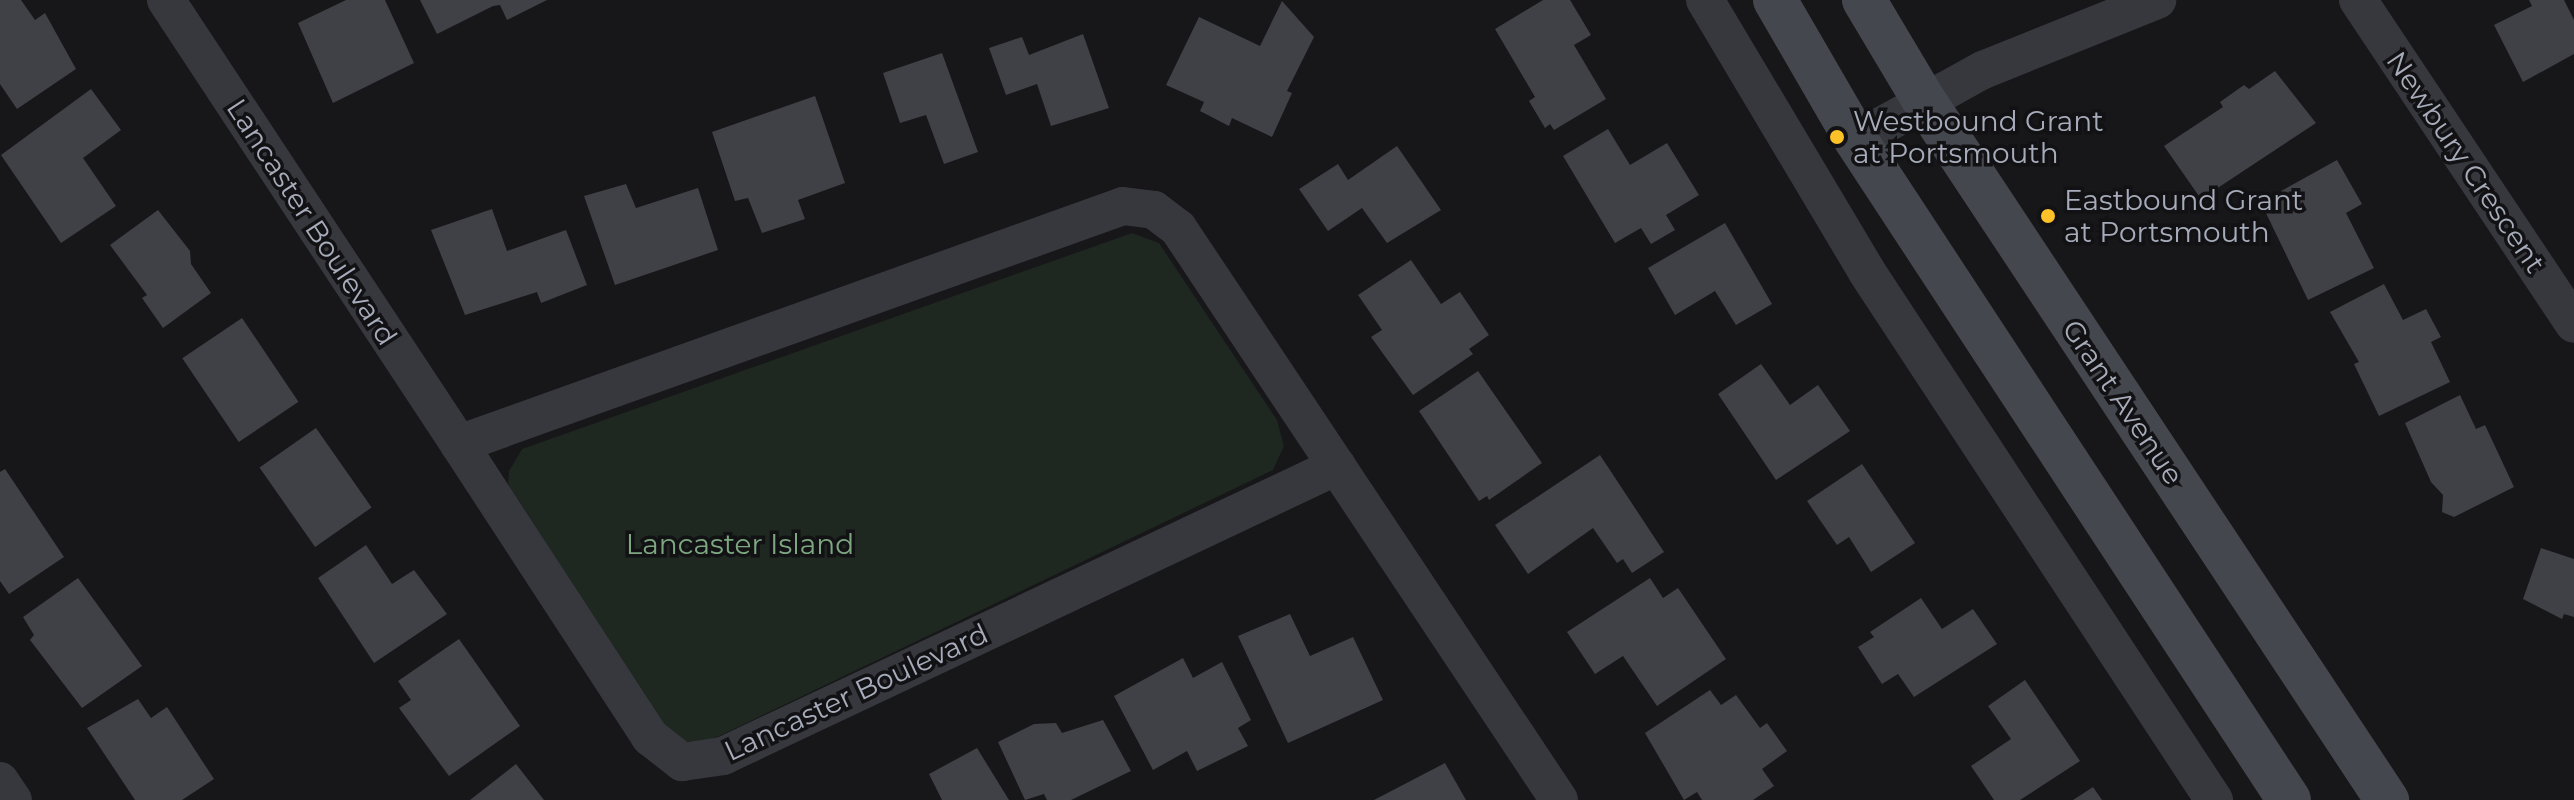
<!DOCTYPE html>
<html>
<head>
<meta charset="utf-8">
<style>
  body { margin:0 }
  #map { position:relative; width:2574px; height:800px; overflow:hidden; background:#171619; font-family:Montserrat,sans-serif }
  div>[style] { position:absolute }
  .green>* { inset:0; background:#1e2720 }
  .building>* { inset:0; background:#404146; transform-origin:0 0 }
  .street>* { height:38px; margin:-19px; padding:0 19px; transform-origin:19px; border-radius:19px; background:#37383e }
  .secondary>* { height:44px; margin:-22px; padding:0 22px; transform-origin:22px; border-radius:22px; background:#45474e }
  .dots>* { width:22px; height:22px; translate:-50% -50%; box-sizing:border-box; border:4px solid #121114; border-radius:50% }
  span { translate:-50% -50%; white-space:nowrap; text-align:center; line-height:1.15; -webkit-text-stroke:7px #121114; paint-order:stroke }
  .poi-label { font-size:28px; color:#a7acba }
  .left { translate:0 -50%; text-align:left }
  .street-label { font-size:28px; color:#a7acba }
  .park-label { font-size:28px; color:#7ca781 }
</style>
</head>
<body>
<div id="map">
  <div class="green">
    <div style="clip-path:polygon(1132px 233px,1159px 243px,1277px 420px,1284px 446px,1273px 470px,711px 740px,684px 742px,670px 735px,508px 484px,509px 471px,522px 449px)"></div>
  </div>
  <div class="building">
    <div style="clip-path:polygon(0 0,21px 0,35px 20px,45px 13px,76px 69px,17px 109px,0 84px)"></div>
    <div style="clip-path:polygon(346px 0,385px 0,414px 63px,333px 103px,298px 23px)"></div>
    <div style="clip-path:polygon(420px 0,547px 0,507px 20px,500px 5px,493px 6px,437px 34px)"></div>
    <div style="clip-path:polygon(1543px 0,1570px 0,1591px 35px,1574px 45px,1606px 99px,1554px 130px,1550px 124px,1545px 128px,1529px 101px,1535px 97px,1495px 29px)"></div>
    <div style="clip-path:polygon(2529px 0,2564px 0,2574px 20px,2574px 54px,2523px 82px,2494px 25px,2532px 6px)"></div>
    <div style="clip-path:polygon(1282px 1px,1314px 37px,1287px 91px,1292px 93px,1272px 137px,1232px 118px,1229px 126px,1200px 111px,1204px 102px,1166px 85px,1199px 17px,1260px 46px)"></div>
    <div style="clip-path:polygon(1083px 34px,1109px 108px,1051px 126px,1037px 84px,1006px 95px,989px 48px,1022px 37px,1029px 55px)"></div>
    <div style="clip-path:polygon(942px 53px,978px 152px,944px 164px,926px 115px,900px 123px,883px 73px)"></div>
    <div style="clip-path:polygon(2275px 71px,2316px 123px,2201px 199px,2164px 146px,2223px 107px,2220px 102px,2244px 85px,2249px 89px)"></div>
    <div style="clip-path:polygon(91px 89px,121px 130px,83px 158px,116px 206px,61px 243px,1px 155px)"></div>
    <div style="clip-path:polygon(815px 96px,845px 183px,798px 200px,805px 219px,762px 233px,748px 198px,735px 201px,712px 132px)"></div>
    <div style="clip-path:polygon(1608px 129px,1630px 165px,1667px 143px,1699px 195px,1666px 215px,1675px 230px,1651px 244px,1641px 228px,1615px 243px,1563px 156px)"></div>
    <div style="clip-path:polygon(1397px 146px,1441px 210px,1387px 243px,1362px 208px,1328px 231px,1299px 189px,1338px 164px,1348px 180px)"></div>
    <div style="clip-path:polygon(2337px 160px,2362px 204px,2346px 213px,2374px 268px,2308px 300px,2264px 209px,2285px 198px,2281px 191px)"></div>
    <div style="clip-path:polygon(626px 184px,636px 208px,698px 188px,718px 250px,615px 285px,584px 196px)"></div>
    <div style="clip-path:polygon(492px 209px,507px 251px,566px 230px,587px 285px,541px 303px,537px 292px,465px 315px,431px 230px)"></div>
    <div style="clip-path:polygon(158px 210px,190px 251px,191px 264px,211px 293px,163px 328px,142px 298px,147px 295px,110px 245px)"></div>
    <div style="clip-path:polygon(1725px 223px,1772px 304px,1736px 325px,1715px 291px,1675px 315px,1648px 268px)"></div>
    <div style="clip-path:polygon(1411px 260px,1441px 304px,1460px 292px,1489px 335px,1469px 349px,1473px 354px,1413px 395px,1371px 337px,1382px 330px,1358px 295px)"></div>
    <div style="clip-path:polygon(2384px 284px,2403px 320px,2426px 309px,2441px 337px,2431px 342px,2450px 382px,2379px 416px,2354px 364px,2359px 362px,2330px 312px)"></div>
    <div style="left:242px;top:318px;width:101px;height:72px;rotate:56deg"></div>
    <div style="clip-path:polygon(1761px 364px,1790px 405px,1818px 385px,1850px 431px,1776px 480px,1718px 394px)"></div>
    <div style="clip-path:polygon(1478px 371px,1542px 463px,1489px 500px,1487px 496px,1479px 501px,1419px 411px)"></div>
    <div style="clip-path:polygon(2460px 395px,2476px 429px,2485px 425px,2514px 487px,2454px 517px,2442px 512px,2443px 495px,2431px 482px,2405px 423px)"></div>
    <div style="left:316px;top:428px;width:97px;height:69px;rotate:55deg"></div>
    <div style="clip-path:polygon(1600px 455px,1664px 552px,1632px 573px,1623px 559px,1617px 563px,1593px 528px,1528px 574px,1495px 525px)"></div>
    <div style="clip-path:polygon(1862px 464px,1915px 543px,1871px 572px,1849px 537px,1837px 545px,1807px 501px)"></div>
    <div style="clip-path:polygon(5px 469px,64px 557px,9px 594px,0 581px,0 472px)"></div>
    <div style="clip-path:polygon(366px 545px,392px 584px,414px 570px,447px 614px,374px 663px,318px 578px)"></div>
    <div style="clip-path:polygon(2541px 548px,2574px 559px,2574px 617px,2564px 614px,2562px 619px,2523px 599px)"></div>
    <div style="clip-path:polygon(78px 578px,142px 666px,82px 708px,30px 640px,34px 635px,23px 617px)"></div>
    <div style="clip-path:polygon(1650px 578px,1663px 598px,1678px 588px,1726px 659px,1657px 706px,1623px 656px,1595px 674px,1567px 632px)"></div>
    <div style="clip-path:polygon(1921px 598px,1942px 629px,1973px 609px,1997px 644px,1914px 697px,1898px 674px,1882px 684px,1858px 647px,1874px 637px,1870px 632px)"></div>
    <div style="clip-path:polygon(1290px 614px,1310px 656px,1353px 637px,1383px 700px,1288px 743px,1238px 636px)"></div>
    <div style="clip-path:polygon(459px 639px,520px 726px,449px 776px,399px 708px,411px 700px,398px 681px)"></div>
    <div style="clip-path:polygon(1183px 658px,1193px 678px,1222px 662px,1251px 720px,1238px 728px,1248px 746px,1197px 771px,1187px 751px,1153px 770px,1114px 696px)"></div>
    <div style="clip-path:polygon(2025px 680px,2080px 761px,2020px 800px,1994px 800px,1971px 766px,2011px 739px,1988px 706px)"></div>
    <div style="clip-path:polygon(1710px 690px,1721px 705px,1736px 695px,1760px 728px,1767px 723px,1787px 751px,1762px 769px,1774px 786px,1753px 800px,1702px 800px,1697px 792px,1684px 800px,1645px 733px)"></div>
    <div style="clip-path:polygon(138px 699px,151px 718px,167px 707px,214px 779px,182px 800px,135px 800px,87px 728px)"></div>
    <div style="clip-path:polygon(1103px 720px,1131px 771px,1071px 800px,1047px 800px,1044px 794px,1025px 800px,998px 742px,1034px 724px,1056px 723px,1062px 733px)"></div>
    <div style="clip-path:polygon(977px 748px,1009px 800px,942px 800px,929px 774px)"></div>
    <div style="clip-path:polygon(1445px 763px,1466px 800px,1374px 800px)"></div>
    <div style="clip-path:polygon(516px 764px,544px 800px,470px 800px)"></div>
    <div style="clip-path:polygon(2093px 787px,2102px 800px,2073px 800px)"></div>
  </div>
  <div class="street">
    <div style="left:166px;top:0;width:532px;rotate:56.58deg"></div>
    <div style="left:459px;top:444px;width:705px;rotate:-19.72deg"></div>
    <div style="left:1123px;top:206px;width:31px;rotate:7deg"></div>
    <div style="left:1154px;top:210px;width:30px;rotate:37deg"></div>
    <div style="left:1178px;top:228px;width:687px;rotate:56.33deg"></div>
    <div style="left:1705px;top:0;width:317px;rotate:59.2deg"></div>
    <div style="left:1867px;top:272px;width:632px;rotate:56.69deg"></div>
    <div style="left:2358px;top:0;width:389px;rotate:56.3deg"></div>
    <div style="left:1856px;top:140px;width:145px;rotate:-28.9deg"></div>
    <div style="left:1983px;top:70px;width:188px;rotate:-21.9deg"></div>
    <div style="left:459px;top:444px;width:350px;rotate:56.9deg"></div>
    <div style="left:650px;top:737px;width:41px;rotate:38deg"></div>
    <div style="left:682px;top:762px;width:41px;rotate:-8.3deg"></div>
    <div style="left:723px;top:756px;width:679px;rotate:-25.28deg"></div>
    <div style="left:0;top:781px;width:23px;rotate:56deg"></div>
  </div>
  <div class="secondary">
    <div style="left:1775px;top:0;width:162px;rotate:59.9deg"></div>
    <div style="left:1856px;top:140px;width:789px;rotate:56.73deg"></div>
    <div style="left:1864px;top:0;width:115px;rotate:59.2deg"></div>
    <div style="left:1923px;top:99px;width:841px;rotate:56.5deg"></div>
  </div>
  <div class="dots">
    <div style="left:1837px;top:137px;background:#ffc128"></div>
    <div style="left:2048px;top:216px;background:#ffc128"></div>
  </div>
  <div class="poi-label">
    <span class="left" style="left:1853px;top:137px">Westbound Grant<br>at Portsmouth</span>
    <span class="left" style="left:2064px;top:216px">Eastbound Grant<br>at Portsmouth</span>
  </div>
  <div class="street-label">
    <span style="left:2466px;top:162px;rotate:56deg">Newbury Crescent</span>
    <span style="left:312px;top:222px;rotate:57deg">Lancaster Boulevard</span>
    <span style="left:2123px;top:402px;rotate:56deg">Grant Avenue</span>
    <span style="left:856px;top:692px;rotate:-25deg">Lancaster Boulevard</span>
  </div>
  <div class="park-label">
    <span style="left:740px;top:544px">Lancaster Island</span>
  </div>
</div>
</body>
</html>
